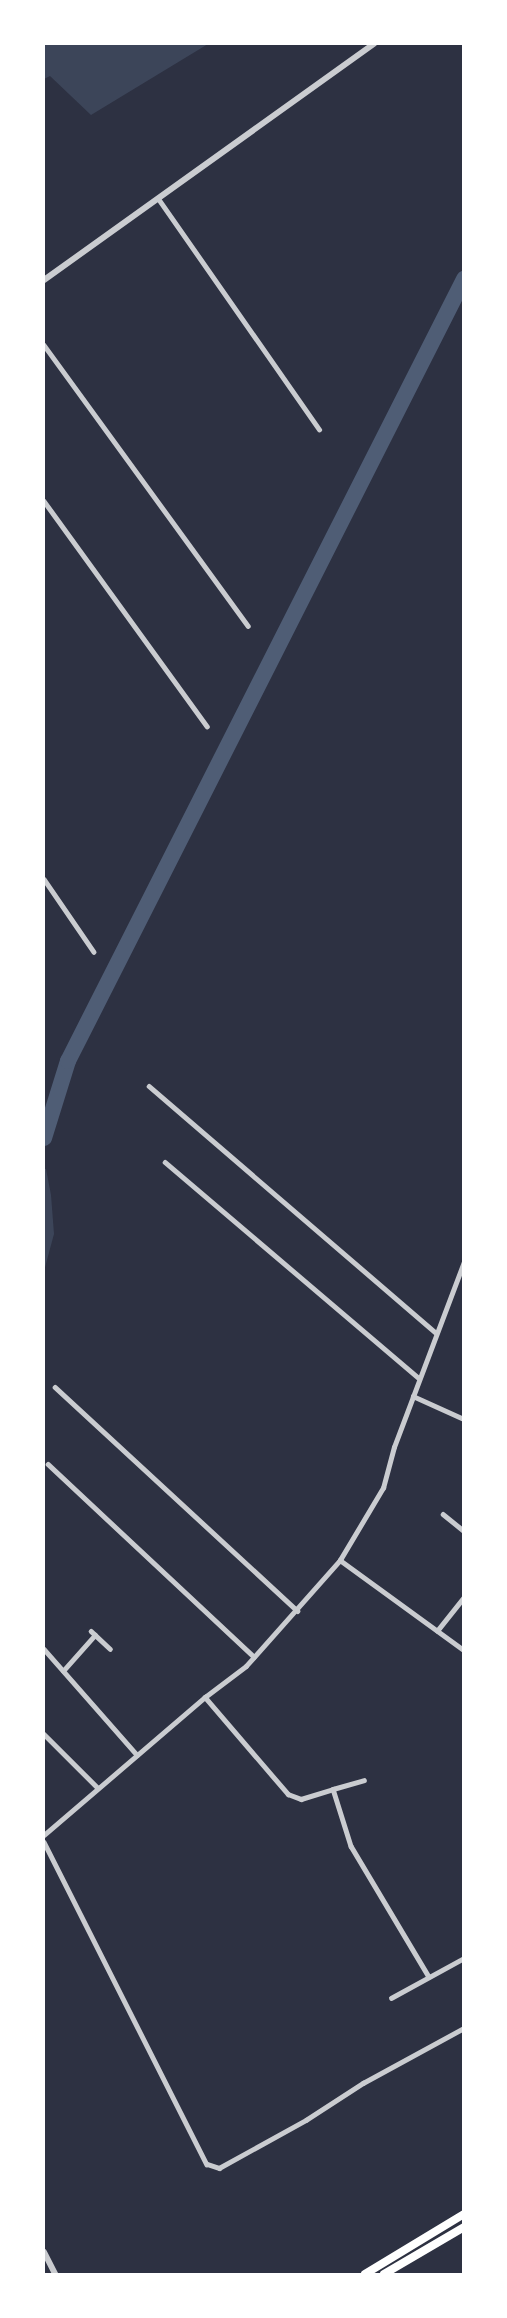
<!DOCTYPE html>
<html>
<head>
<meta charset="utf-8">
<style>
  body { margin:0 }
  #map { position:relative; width:507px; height:2318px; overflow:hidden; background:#2d3142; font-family:Spectral,serif }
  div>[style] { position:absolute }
  .green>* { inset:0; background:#3c4559 }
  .river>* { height:16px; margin:-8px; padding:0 8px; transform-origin:8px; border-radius:8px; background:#4f5d75 }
  .minor>* { height:4.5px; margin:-2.25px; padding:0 2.25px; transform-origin:2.25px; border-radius:2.25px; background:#caccd0 }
  .tertiary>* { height:6px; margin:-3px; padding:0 3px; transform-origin:3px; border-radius:3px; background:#caccd0 }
  .trunk>* { height:8px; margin:-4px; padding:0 4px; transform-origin:4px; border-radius:4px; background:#fff }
  span { translate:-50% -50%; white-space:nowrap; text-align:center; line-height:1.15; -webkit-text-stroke:6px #fff; paint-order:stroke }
  .frame { position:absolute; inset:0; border:45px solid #fff; pointer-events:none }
</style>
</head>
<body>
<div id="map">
  <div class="green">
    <div style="clip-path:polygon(44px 44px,208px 44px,91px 115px,50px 76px,44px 79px)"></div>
    <div style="clip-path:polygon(44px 1169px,46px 1169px,51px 1195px,54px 1234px,44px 1271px)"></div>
  </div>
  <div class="river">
    <div style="left:44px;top:1138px;width:81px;rotate:-72.7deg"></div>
    <div style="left:68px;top:1061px;width:877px;rotate:-63.14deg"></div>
  </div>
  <div class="minor">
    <div style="left:158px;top:198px;width:282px;rotate:55.1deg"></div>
    <div style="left:44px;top:345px;width:347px;rotate:54deg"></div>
    <div style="left:44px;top:501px;width:278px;rotate:54.1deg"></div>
    <div style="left:44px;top:879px;width:88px;rotate:55.6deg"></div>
    <div style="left:149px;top:1086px;width:377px;rotate:40.7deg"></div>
    <div style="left:165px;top:1162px;width:333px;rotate:40.4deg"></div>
    <div style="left:55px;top:1387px;width:330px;rotate:42.7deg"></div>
    <div style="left:413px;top:1396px;width:56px;rotate:24.3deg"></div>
    <div style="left:48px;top:1464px;width:282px;rotate:43.1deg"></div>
    <div style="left:443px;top:1514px;width:27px;rotate:39deg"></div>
    <div style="left:340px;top:1560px;width:153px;rotate:36deg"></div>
    <div style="left:91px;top:1631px;width:26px;rotate:43deg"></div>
    <div style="left:437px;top:1631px;width:43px;rotate:-51.5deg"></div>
    <div style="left:44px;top:1649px;width:141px;rotate:48.7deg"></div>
    <div style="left:63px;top:1671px;width:48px;rotate:-48.4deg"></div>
    <div style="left:205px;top:1697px;width:128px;rotate:49.4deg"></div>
    <div style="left:288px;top:1794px;width:14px;rotate:21deg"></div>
    <div style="left:301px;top:1799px;width:34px;rotate:-17deg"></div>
    <div style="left:333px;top:1789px;width:60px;rotate:72.5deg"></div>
    <div style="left:351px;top:1846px;width:152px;rotate:59.2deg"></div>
    <div style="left:44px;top:1734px;width:76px;rotate:45deg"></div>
    <div style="left:333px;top:1789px;width:32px;rotate:-16deg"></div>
    <div style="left:44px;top:1835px;width:212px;rotate:-40.6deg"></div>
    <div style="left:205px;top:1697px;width:51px;rotate:-37.1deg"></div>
    <div style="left:246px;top:1666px;width:142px;rotate:-48.4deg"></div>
    <div style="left:340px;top:1560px;width:84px;rotate:-59.2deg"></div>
    <div style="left:383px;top:1488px;width:42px;rotate:-75deg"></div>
    <div style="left:394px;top:1447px;width:198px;rotate:-69.3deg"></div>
    <div style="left:44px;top:1842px;width:361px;rotate:63.2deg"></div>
    <div style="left:207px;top:2164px;width:13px;rotate:18deg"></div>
    <div style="left:219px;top:2168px;width:99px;rotate:-28.9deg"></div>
    <div style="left:306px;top:2120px;width:68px;rotate:-33deg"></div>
    <div style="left:363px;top:2083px;width:115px;rotate:-28.6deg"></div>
    <div style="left:391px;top:1998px;width:83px;rotate:-28.7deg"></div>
  </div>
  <div class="tertiary">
    <div style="left:44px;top:280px;width:406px;rotate:-35.6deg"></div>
    <div style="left:44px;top:2252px;width:25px;rotate:63deg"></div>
  </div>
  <div class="trunk">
    <div style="left:365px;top:2274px;width:116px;rotate:-31.2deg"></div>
    <div style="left:384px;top:2274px;width:93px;rotate:-30.4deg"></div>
  </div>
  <div class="frame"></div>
</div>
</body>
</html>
